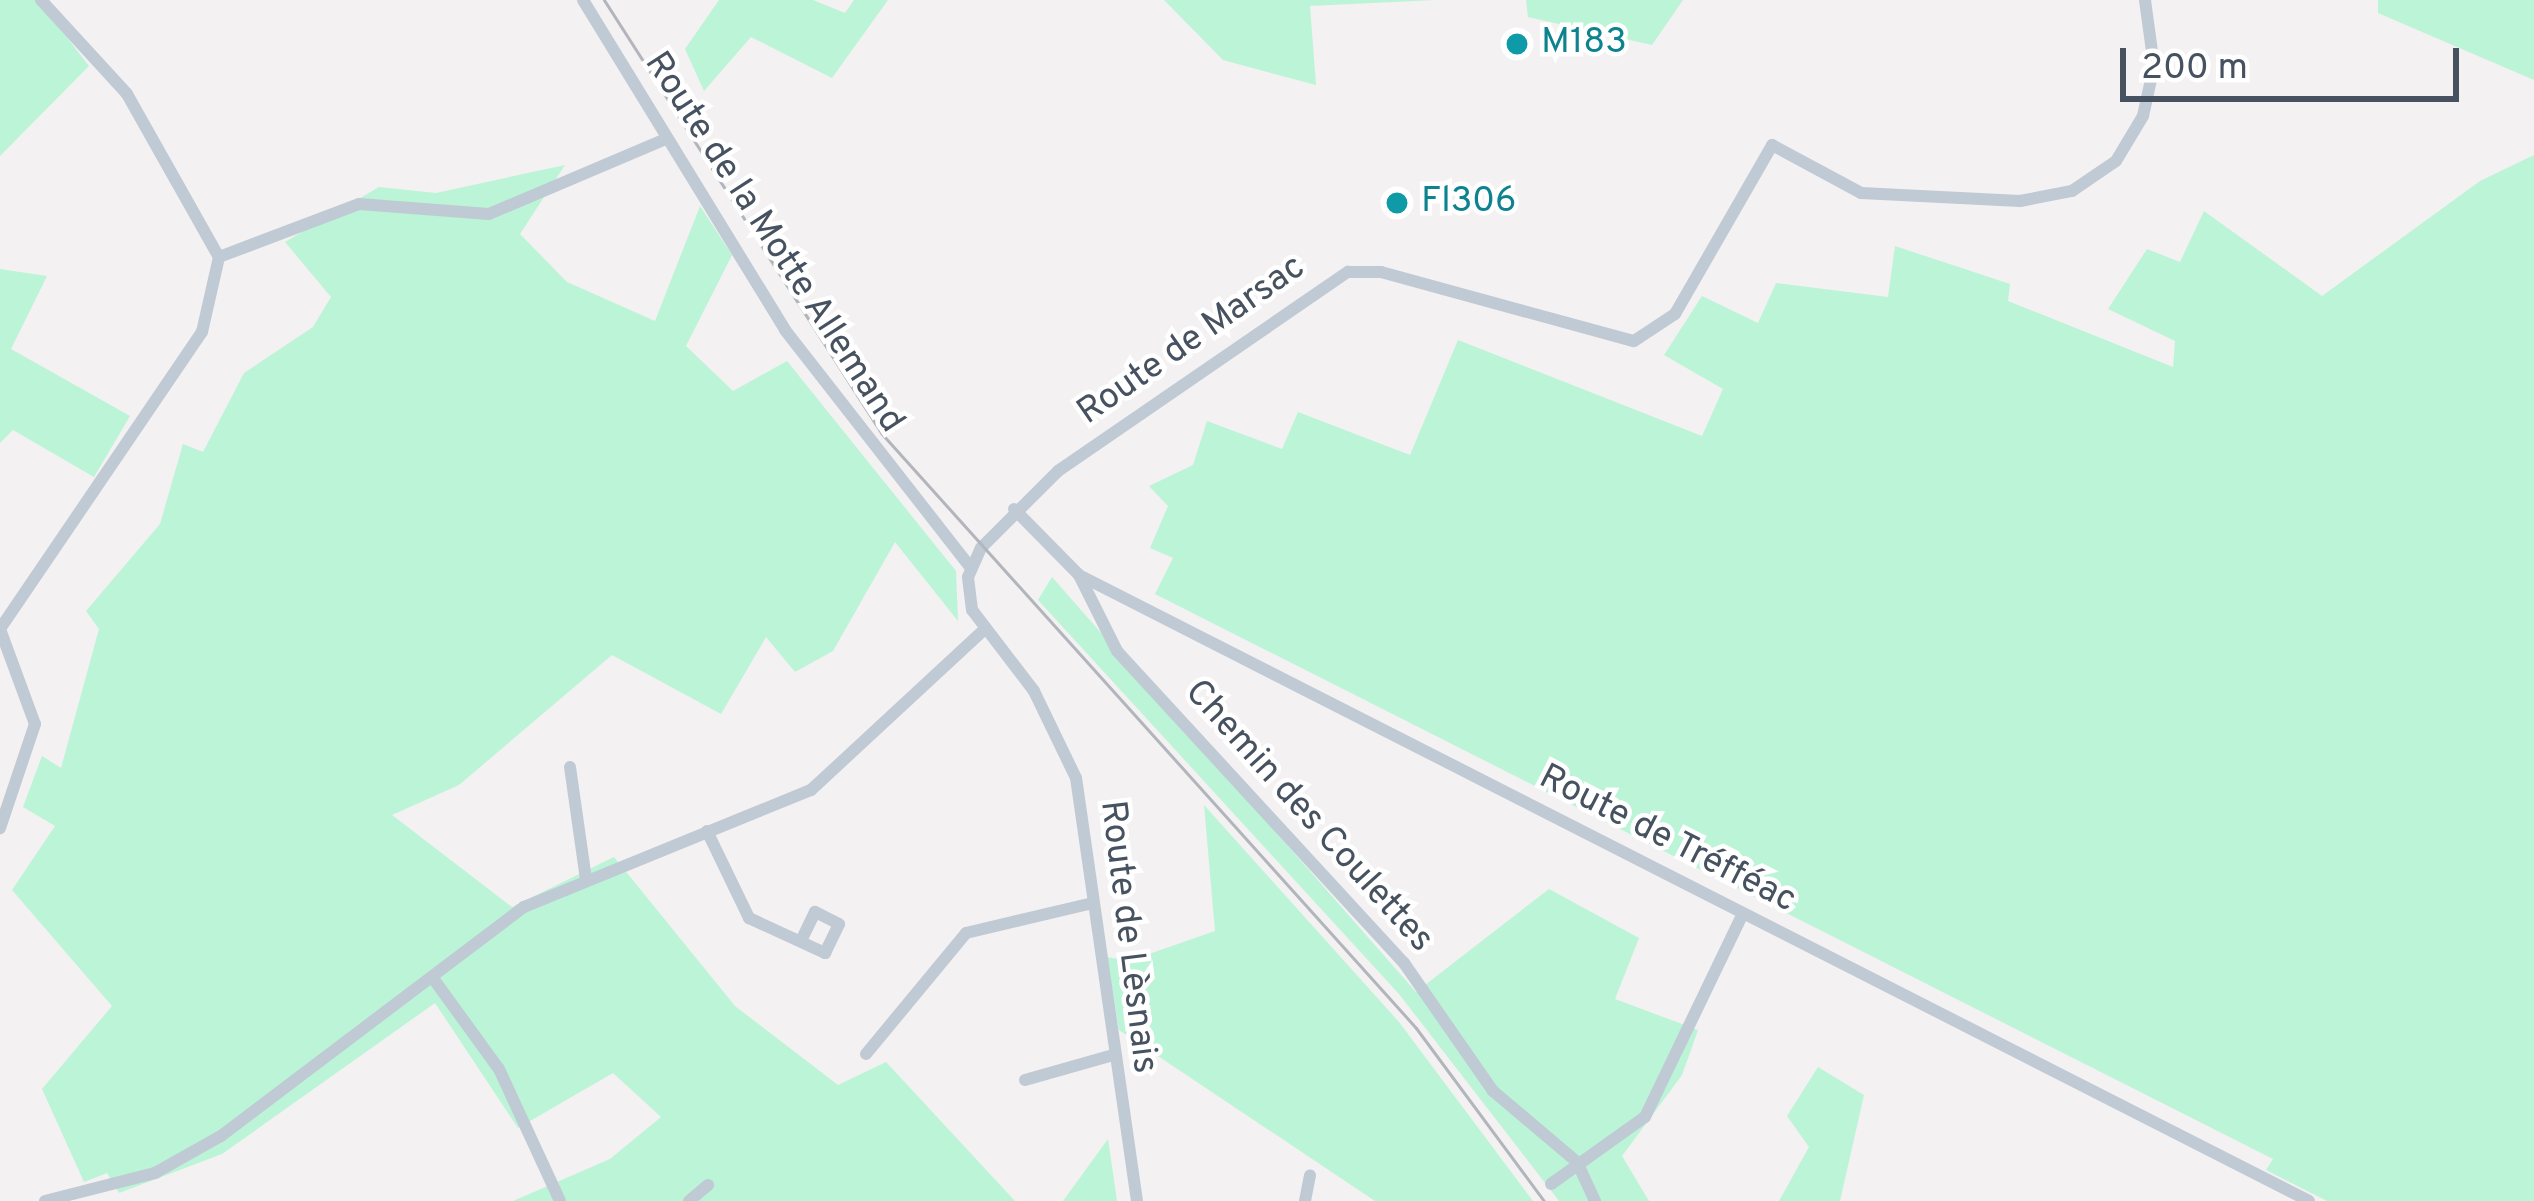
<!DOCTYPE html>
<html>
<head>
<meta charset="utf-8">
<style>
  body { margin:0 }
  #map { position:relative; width:2534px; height:1201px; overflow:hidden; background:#f3f1f1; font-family:Overpass,sans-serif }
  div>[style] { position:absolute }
  .green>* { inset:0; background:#bcf4d7 }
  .minor>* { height:12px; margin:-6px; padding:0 6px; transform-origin:6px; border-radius:6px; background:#c0cad4 }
  .rail>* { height:3px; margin:-1.5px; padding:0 1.5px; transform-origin:1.5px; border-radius:1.5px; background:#b2b5bc }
  .dots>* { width:33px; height:33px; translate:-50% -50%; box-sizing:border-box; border:6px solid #fff; border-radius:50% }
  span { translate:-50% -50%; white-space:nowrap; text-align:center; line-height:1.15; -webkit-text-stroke:9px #fff; paint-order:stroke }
  .culture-label { font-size:36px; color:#0d838f }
  .left { translate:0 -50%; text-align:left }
  .street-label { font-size:36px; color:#475260 }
  .scale { position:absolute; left:2120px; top:48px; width:339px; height:54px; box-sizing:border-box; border:6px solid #475260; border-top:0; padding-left:15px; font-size:36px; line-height:42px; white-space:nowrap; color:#475260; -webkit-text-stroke:9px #fff; paint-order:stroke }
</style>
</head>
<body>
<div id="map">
  <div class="green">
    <div style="clip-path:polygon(0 0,38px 0,89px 66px,0 156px)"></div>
    <div style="clip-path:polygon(719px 0,813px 0,845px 13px,854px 0,888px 0,832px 78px,751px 37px,704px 91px,685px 49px)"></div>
    <div style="clip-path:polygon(1164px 0,1435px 0,1310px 6px,1316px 85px,1223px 60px)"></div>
    <div style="clip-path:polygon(1526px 0,1683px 0,1652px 45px,1528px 17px)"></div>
    <div style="clip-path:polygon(2378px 0,2534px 0,2534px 80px,2378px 13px)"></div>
    <div style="clip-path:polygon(2534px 155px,2534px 1201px,2327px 1201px,2266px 1170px,2273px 1159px,1155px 594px,1173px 558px,1150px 548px,1168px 506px,1149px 486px,1193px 465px,1207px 421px,1282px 449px,1298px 412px,1410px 455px,1458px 340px,1702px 436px,1723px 389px,1664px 355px,1702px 296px,1758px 323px,1776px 283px,1888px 297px,1895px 246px,2010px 284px,2008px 301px,2173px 367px,2175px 341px,2108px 309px,2147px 249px,2180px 262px,2204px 211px,2322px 296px,2480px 181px)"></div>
    <div style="clip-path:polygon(565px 165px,520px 234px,567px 282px,655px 321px,700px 206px,732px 255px,686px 346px,733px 391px,787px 361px,956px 571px,958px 621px,895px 542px,833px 651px,795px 672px,766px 637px,721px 714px,612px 655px,459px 785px,392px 815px,512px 907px,614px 857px,735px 1006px,838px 1085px,886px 1062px,1015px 1201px,513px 1201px,610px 1159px,661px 1117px,613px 1073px,518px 1128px,435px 1003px,222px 1154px,119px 1193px,107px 1173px,84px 1182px,42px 1089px,112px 1006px,12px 890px,55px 826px,23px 807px,42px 756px,61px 768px,99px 629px,86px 611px,160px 524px,183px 444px,203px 452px,244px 373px,313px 327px,331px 297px,285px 242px,379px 187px,436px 193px)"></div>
    <div style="clip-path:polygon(0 269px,47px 276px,11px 349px,130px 416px,94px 477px,13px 430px,0 443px)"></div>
    <div style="clip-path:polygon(1052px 577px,1416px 992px,1549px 889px,1639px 938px,1615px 999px,1698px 1030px,1682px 1075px,1622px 1156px,1649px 1201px,1559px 1201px,1399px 994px,1038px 600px)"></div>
    <div style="clip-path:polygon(1204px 805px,1399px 1022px,1533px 1201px,1375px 1201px,1119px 1030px,1107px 957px,1129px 961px,1215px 931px)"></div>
    <div style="clip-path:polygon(1818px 1067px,1864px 1095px,1840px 1201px,1779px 1201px,1809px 1147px,1787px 1116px)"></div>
    <div style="clip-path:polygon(1108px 1139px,1117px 1201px,1063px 1201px)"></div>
  </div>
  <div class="minor">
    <div style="left:41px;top:0;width:127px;rotate:47.5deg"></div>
    <div style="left:127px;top:94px;width:187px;rotate:60.6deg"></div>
    <div style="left:583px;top:0;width:387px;rotate:58.5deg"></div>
    <div style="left:785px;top:330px;width:301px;rotate:52deg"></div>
    <div style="left:1014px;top:509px;width:93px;rotate:45.4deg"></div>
    <div style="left:1079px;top:575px;width:1380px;rotate:26.97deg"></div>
    <div style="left:1079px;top:575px;width:85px;rotate:63.4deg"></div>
    <div style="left:1117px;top:651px;width:424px;rotate:47.4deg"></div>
    <div style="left:1404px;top:963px;width:156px;rotate:55.2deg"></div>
    <div style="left:1493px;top:1091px;width:110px;rotate:40.2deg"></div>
    <div style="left:1577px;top:1162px;width:43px;rotate:65.2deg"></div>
    <div style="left:0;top:629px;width:359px;rotate:-55.8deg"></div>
    <div style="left:202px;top:332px;width:77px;rotate:-77.2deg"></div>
    <div style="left:219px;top:257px;width:150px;rotate:-20.7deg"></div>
    <div style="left:359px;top:204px;width:130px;rotate:4.4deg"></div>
    <div style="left:489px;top:214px;width:192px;rotate:-23deg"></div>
    <div style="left:0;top:629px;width:101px;rotate:69.8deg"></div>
    <div style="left:35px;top:724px;width:110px;rotate:108.6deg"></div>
    <div style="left:570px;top:767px;width:113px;rotate:81.9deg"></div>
    <div style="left:707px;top:831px;width:97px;rotate:64.2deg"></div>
    <div style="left:749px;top:918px;width:84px;rotate:24.7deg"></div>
    <div style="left:825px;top:953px;width:32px;rotate:-64deg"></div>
    <div style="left:839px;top:924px;width:27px;rotate:-153deg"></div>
    <div style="left:815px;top:912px;width:32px;rotate:116deg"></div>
    <div style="left:435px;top:981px;width:109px;rotate:54deg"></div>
    <div style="left:499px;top:1069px;width:145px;rotate:65.2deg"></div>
    <div style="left:866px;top:1054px;width:157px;rotate:-50.4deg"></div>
    <div style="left:966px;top:933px;width:126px;rotate:-13.3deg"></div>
    <div style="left:1025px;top:1080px;width:88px;rotate:-15.8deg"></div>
    <div style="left:1551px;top:1184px;width:115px;rotate:-35.5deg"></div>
    <div style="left:1645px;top:1117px;width:226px;rotate:-64.3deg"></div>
    <div style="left:45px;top:1201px;width:114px;rotate:-14.3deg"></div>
    <div style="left:155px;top:1173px;width:76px;rotate:-29.3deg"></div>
    <div style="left:221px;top:1136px;width:380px;rotate:-37.1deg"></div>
    <div style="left:524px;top:907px;width:310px;rotate:-22.2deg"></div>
    <div style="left:811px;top:790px;width:236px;rotate:-42.8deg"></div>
    <div style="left:689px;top:1201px;width:25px;rotate:-40deg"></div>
    <div style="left:1137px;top:1201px;width:427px;rotate:-98.2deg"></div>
    <div style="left:1076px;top:778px;width:97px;rotate:-115.8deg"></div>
    <div style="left:1034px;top:691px;width:102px;rotate:-127.4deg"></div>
    <div style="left:972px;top:610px;width:33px;rotate:-97deg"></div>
    <div style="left:968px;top:577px;width:32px;rotate:-66deg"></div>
    <div style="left:981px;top:548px;width:109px;rotate:-45deg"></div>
    <div style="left:1058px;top:471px;width:352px;rotate:-34.5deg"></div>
    <div style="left:1348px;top:272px;width:33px"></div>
    <div style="left:1381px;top:272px;width:262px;rotate:15.3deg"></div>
    <div style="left:1634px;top:341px;width:49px;rotate:-33.4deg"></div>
    <div style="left:1675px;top:314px;width:195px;rotate:-60.1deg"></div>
    <div style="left:1772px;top:145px;width:101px;rotate:28.3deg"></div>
    <div style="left:1861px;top:193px;width:159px;rotate:2.9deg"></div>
    <div style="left:2020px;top:201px;width:53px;rotate:-10.9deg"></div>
    <div style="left:2072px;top:191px;width:53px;rotate:-34.3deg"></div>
    <div style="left:2116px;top:161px;width:52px;rotate:-59deg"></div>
    <div style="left:2143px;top:116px;width:51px;rotate:-77.6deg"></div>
    <div style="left:2154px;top:66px;width:67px;rotate:-97.8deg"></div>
    <div style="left:1305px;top:1201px;width:26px;rotate:-79deg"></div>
  </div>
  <div class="rail">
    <div style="left:604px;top:0;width:515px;rotate:57.36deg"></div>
    <div style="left:882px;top:434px;width:799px;rotate:48.04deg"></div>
    <div style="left:1416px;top:1028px;width:215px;rotate:53.5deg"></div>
  </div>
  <div class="dots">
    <div style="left:1517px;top:44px;background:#0f9aa8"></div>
    <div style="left:1397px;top:203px;background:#0f9aa8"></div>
  </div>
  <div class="culture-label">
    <span class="left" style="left:1541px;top:44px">M183</span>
    <span class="left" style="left:1421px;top:203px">Fl306</span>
  </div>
  <div class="street-label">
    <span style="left:773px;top:243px;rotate:57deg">Route de la Motte Allemand</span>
    <span style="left:1192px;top:341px;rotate:-35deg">Route de Marsac</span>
    <span style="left:1308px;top:817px;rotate:48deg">Chemin des Coulettes</span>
    <span style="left:1667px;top:840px;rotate:27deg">Route de Tréfféac</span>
    <span style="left:1127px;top:937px;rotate:83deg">Route de Lèsnais</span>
  </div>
  <div class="scale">200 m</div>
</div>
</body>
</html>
